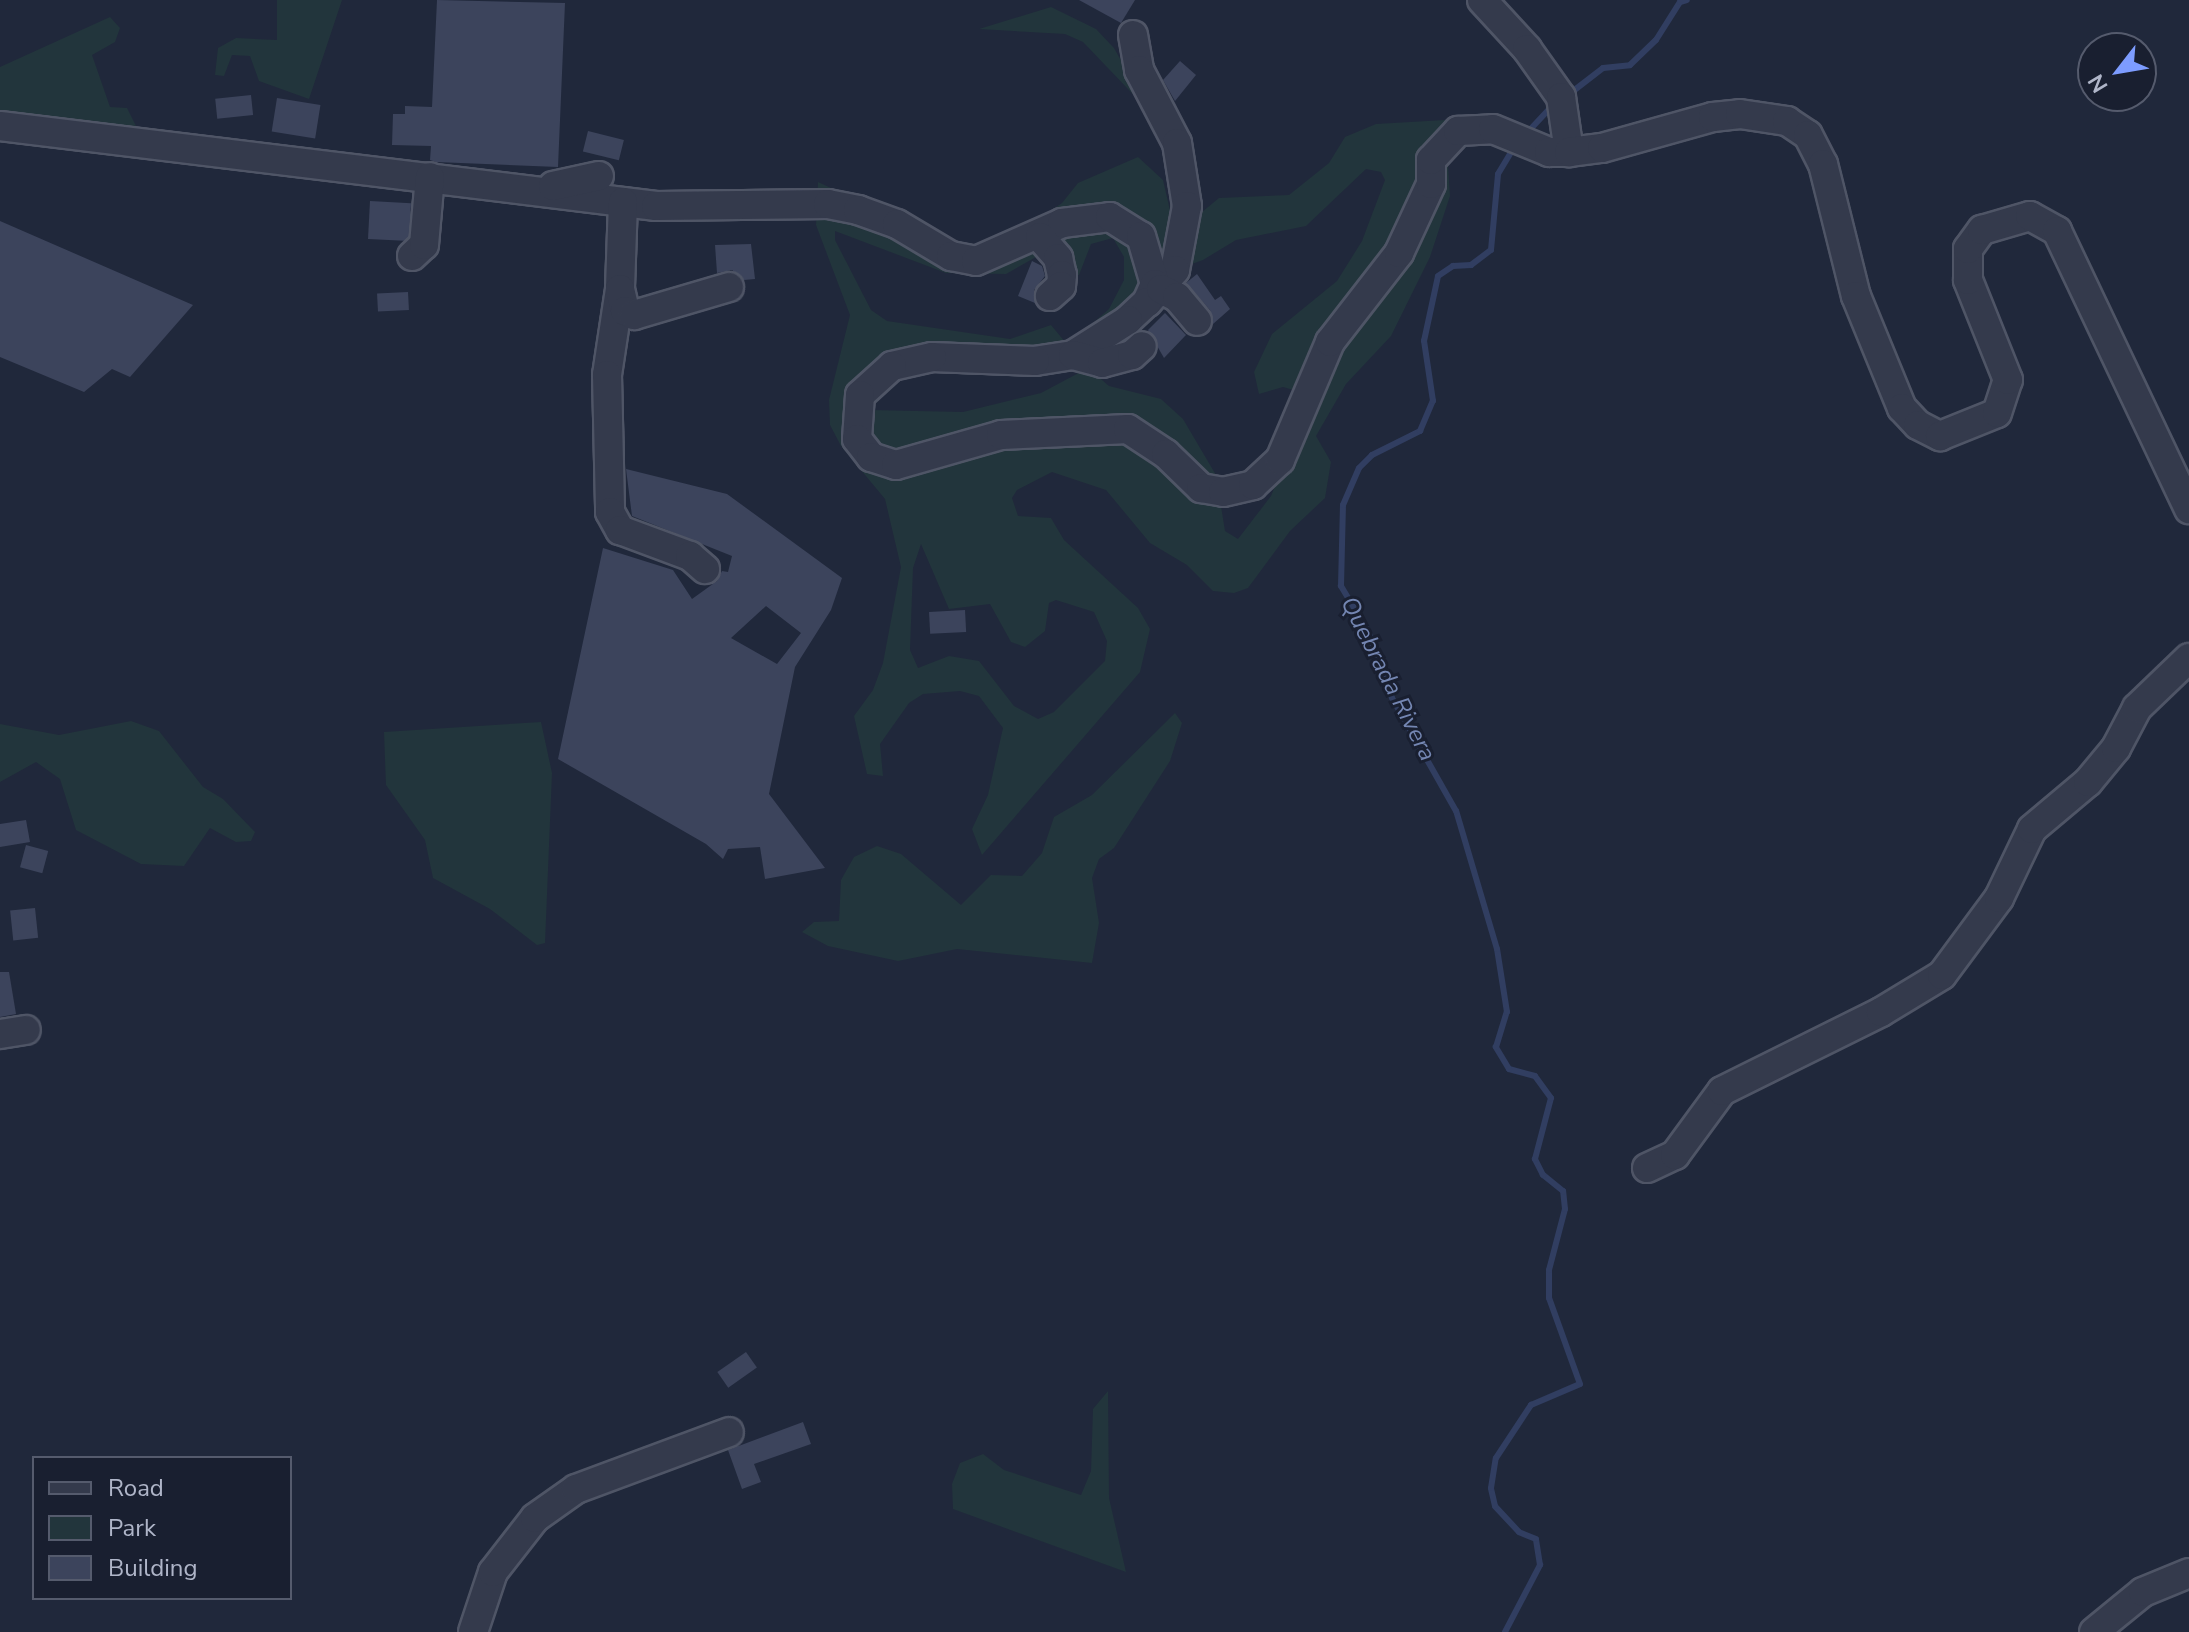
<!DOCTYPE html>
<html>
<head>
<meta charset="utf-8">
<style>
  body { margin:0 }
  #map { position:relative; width:2189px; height:1632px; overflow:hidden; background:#20283b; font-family:"Nunito Sans",sans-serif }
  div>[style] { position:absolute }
  .green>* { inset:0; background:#22353c }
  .stream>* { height:6px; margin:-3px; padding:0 3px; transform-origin:3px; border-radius:3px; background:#313e61 }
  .building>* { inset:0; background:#3c445c; transform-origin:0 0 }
  .roads { filter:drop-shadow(2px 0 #4f5566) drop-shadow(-2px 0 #4f5566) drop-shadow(0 2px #4f5566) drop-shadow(0 -2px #4f5566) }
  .minor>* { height:28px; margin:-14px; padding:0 14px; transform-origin:14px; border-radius:14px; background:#343a4c }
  span { translate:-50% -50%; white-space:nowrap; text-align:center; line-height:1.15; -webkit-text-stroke:6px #191f30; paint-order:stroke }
  .water-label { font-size:24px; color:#7486b2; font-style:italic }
  .legend { position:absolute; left:32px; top:1456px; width:260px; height:144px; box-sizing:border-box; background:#191f30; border:2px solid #555b6d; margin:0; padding:10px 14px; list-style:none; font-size:24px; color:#afb5c8 }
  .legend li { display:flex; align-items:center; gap:16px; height:40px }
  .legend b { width:40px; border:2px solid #555b6d }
  .north { position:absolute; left:2077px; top:32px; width:80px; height:80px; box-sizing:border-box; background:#191f30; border:2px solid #555b6d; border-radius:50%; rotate:239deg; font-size:22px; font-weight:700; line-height:32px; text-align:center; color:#afb5c8 }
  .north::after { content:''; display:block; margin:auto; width:28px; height:36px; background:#7d9cff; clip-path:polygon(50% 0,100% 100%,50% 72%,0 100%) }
</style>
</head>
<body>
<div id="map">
  <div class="green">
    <div style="clip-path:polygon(277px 0,342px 0,309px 99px,259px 81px,250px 56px,232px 55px,224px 76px,215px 75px,218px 48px,236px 38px,277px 40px)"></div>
    <div style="clip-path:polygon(1051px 7px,1096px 29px,1114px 48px,1150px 112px,1083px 42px,1065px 34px,979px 29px)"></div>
    <div style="clip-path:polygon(110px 17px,120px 28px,115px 42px,92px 55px,110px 107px,127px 108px,140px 134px,0 116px,0 67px)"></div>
    <div style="clip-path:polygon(evenodd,1445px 120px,1450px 196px,1430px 257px,1391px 336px,1346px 384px,1316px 436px,1331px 462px,1325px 498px,1290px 531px,1248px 588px,1234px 593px,1213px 591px,1187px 565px,1150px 543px,1106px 490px,1052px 472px,1017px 490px,1012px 498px,1018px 516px,1051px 518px,1064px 540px,1138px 608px,1150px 629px,1140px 672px,982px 855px,972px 829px,988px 795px,1003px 728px,979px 696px,960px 691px,923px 694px,909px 703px,880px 744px,883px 776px,867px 774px,854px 716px,873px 690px,883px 663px,901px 567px,885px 499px,841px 446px,830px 425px,829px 400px,850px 315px,816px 225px,818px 182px,953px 244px,996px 248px,1062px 203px,1078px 183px,1138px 157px,1163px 180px,1172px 219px,1196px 217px,1219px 198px,1289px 195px,1329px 163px,1345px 137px,1376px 124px,1445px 120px,1366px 169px,1381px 172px,1385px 180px,1362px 241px,1337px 281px,1272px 334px,1254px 372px,1259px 394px,1283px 387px,1297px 391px,1301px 423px,1271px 496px,1238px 539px,1225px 531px,1216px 475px,1183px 419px,1161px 399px,1109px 386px,1088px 368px,1041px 393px,963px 412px,870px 410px,873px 389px,892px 376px,1066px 343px,1051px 325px,1010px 339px,887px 321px,871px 310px,835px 240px,835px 231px,946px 273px,1006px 274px,1036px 257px,1052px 260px,1069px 278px,1079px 275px,1091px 244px,1113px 238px,1124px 257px,1124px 280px,1109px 309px,1086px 329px,1098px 348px,1175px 270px,1203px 260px,1236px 240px,1306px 226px,1366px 169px,1445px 120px,921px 544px,949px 609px,990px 604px,1011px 642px,1025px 647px,1045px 631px,1049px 603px,1056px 600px,1094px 612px,1107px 641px,1105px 661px,1054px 712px,1038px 719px,1014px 706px,979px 661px,949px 656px,918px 668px,910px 650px,913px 568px,921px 544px)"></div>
    <div style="clip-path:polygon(1175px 713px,1182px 723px,1170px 761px,1114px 848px,1099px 859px,1092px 878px,1099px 923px,1092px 963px,957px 949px,898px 961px,828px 946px,802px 932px,814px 922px,839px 921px,841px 880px,854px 857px,877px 846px,901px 854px,961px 905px,991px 875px,1022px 876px,1042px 853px,1054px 817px,1092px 795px)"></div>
    <div style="clip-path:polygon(131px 721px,159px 731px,203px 787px,223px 799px,255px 832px,251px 841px,236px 842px,210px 828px,184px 866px,141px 864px,76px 830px,60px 779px,36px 762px,0 782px,0 724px,59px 735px)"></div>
    <div style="clip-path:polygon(541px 722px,552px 773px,545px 943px,537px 945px,490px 909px,433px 878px,425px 840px,386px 785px,384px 732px)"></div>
    <div style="clip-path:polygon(1108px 1391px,1109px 1498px,1126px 1572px,953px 1509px,952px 1484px,960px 1463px,983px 1454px,1004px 1470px,1081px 1495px,1091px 1471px,1093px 1409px)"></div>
  </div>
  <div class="stream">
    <div style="left:1568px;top:95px;width:44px;rotate:-37.6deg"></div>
    <div style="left:1603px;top:68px;width:27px;rotate:-6deg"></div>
    <div style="left:1630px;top:65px;width:36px;rotate:-44deg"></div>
    <div style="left:1656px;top:40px;width:45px;rotate:-57.7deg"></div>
    <div style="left:1680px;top:2px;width:7px;rotate:-16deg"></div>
    <div style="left:1525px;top:135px;width:41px;rotate:-47deg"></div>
    <div style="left:1505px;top:1632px;width:76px;rotate:-62.4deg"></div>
    <div style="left:1540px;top:1565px;width:26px;rotate:-99deg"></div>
    <div style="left:1536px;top:1539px;width:18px;rotate:-158deg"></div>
    <div style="left:1519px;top:1532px;width:35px;rotate:-133deg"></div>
    <div style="left:1495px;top:1506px;width:18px;rotate:-103deg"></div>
    <div style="left:1491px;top:1488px;width:30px;rotate:-81deg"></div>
    <div style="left:1496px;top:1458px;width:64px;rotate:-56.6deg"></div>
    <div style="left:1531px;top:1405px;width:53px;rotate:-23.2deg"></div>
    <div style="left:1580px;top:1384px;width:91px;rotate:-109.8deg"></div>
    <div style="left:1549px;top:1298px;width:28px;rotate:-90deg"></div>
    <div style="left:1549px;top:1270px;width:63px;rotate:-75.3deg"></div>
    <div style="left:1565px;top:1209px;width:18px;rotate:-96deg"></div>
    <div style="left:1563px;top:1191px;width:26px;rotate:-141deg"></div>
    <div style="left:1543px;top:1175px;width:18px;rotate:-117deg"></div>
    <div style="left:1535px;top:1159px;width:63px;rotate:-75.3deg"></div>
    <div style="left:1551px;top:1098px;width:27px;rotate:-126deg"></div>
    <div style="left:1535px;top:1076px;width:27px;rotate:-165deg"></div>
    <div style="left:1509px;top:1069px;width:26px;rotate:-121deg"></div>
    <div style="left:1496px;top:1047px;width:37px;rotate:-73deg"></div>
    <div style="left:1507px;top:1012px;width:64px;rotate:-99deg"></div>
    <div style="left:1497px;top:949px;width:144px;rotate:-106.5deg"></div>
    <div style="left:1456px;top:811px;width:130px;rotate:-119.5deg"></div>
    <div style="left:1392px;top:698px;width:69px;rotate:-109.5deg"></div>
    <div style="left:1369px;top:633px;width:55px;rotate:-120.8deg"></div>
    <div style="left:1341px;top:586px;width:81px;rotate:-88.6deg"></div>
    <div style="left:1343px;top:505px;width:40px;rotate:-66.6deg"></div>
    <div style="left:1359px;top:468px;width:18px;rotate:-45deg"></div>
    <div style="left:1372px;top:455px;width:54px;rotate:-26.6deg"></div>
    <div style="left:1420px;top:431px;width:33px;rotate:-67deg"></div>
    <div style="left:1433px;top:401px;width:61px;rotate:-98.5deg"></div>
    <div style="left:1424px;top:341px;width:66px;rotate:-77.8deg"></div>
    <div style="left:1438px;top:276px;width:18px;rotate:-34deg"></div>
    <div style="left:1453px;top:266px;width:18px;rotate:-3deg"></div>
    <div style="left:1471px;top:265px;width:25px;rotate:-37deg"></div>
    <div style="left:1491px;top:250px;width:76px;rotate:-84.7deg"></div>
    <div style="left:1498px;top:174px;width:33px;rotate:-59deg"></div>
  </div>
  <div class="building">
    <div style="clip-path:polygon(437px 0,565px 3px,558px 167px,436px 162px,430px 160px,431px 146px,392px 145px,393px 114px,405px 114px,405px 106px,432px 107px)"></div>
    <div style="clip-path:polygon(1079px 0,1135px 0,1121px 23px)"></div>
    <div style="clip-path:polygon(1180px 61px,1196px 75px,1175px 101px,1163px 80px)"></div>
    <div style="left:251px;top:95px;width:20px;height:36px;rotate:84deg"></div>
    <div style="left:277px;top:98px;width:44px;height:34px;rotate:9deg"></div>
    <div style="left:588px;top:131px;width:37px;height:21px;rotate:14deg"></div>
    <div style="left:370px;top:201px;width:41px;height:38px;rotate:3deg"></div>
    <div style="clip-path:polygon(0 221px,193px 305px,130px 377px,112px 369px,84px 392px,0 357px)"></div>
    <div style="clip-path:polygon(751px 244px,755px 279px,744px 280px,732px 270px,717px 273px,715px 245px)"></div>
    <div style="clip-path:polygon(1032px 261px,1042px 266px,1045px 276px,1034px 290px,1035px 303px,1018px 296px)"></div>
    <div style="clip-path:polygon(1197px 274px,1215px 300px,1221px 296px,1230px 309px,1213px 324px,1210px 310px,1186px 283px)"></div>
    <div style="left:408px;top:292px;width:18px;height:31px;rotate:87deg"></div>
    <div style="clip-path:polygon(1165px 313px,1186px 335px,1164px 358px,1148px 330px)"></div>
    <div style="clip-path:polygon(evenodd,626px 469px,727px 494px,842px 578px,831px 610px,795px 667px,769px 794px,825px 868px,765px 879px,760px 847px,728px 849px,723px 859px,706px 844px,558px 759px,603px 548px,673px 570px,692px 599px,717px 581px,722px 571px,728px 572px,732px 556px,632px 516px,626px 469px,766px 606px,801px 633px,777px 664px,731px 638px,766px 606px)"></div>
    <div style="left:965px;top:610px;width:22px;height:36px;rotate:87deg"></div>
    <div style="clip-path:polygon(26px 820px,30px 842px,0 847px,0 824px)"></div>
    <div style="left:26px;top:845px;width:23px;height:23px;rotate:15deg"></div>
    <div style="left:35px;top:908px;width:30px;height:25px;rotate:84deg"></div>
    <div style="clip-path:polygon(0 972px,9px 972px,16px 1014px,0 1017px)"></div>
    <div style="left:746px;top:1352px;width:19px;height:35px;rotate:55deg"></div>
    <div style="clip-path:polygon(803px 1422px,811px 1444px,754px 1464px,761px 1482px,742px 1489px,728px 1450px)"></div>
  </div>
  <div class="roads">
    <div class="minor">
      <div style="left:1482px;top:0;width:67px;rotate:47.4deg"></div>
      <div style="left:1527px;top:49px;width:59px;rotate:54.7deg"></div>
      <div style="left:1561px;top:97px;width:56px;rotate:81.7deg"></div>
      <div style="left:1133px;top:35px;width:36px;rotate:80deg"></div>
      <div style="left:1139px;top:70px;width:82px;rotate:62.5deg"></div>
      <div style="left:1177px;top:143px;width:64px;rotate:81deg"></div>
      <div style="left:1187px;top:206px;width:65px;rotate:100.6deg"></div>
      <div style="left:1175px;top:270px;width:42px;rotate:130.2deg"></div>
      <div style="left:0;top:126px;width:661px;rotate:6.95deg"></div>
      <div style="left:656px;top:206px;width:172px;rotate:-0.7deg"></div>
      <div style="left:828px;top:204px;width:31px;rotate:11deg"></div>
      <div style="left:858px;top:210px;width:41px;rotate:19.7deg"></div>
      <div style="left:897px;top:224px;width:63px;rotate:30.7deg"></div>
      <div style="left:951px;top:256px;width:25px;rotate:11deg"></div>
      <div style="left:976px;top:261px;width:94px;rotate:-23.8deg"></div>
      <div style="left:1062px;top:223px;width:48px;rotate:-7.1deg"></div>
      <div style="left:1110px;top:217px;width:36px;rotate:32deg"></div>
      <div style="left:1141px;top:236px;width:50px;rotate:73.7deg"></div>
      <div style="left:1155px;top:284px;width:20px;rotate:114deg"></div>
      <div style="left:1147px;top:302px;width:26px;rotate:137deg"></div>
      <div style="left:1128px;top:320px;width:65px;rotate:147.5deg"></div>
      <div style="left:1073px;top:355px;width:38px;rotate:171deg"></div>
      <div style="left:1035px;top:361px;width:103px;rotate:-177.8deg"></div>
      <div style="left:932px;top:357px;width:41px;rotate:167.3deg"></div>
      <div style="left:892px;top:366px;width:43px;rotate:137.8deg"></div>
      <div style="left:860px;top:395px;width:44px;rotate:93.9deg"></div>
      <div style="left:857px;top:439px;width:23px;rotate:52deg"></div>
      <div style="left:871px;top:457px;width:26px;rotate:18deg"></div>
      <div style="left:896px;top:465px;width:109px;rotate:-15.9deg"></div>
      <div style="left:1001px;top:435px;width:127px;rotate:-2.7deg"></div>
      <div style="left:1128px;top:429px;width:45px;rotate:33.3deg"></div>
      <div style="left:1166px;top:454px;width:49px;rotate:44.2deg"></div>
      <div style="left:1201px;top:488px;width:22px;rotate:10deg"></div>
      <div style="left:1223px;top:492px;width:31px;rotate:-13deg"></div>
      <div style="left:1253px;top:485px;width:37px;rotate:-43deg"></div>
      <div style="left:1280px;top:460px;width:128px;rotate:-67deg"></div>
      <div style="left:1330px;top:342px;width:113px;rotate:-52.2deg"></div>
      <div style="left:1399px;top:253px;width:76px;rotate:-65.1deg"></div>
      <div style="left:1431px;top:184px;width:24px;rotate:-90deg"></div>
      <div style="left:1431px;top:160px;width:40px;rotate:-47deg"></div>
      <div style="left:1458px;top:131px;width:35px;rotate:-3deg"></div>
      <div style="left:1493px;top:129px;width:61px;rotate:22.3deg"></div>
      <div style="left:1549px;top:152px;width:20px"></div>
      <div style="left:1569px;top:152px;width:33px;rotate:-7deg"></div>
      <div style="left:1602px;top:148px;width:115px;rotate:-15.6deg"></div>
      <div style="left:1713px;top:117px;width:27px;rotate:-6deg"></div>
      <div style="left:1740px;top:114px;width:48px;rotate:8.5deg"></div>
      <div style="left:1787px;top:121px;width:25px;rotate:34deg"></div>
      <div style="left:1808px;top:135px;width:33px;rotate:63deg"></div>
      <div style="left:1823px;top:164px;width:136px;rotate:76deg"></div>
      <div style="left:1856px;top:296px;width:121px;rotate:67.7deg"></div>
      <div style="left:1902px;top:408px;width:23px;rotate:47deg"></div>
      <div style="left:1918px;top:425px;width:25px;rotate:27deg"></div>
      <div style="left:1940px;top:436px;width:61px;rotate:-22deg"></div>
      <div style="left:1997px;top:413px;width:35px;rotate:-72deg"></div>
      <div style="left:2008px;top:380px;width:108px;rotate:-111.8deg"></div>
      <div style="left:1968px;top:280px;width:31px;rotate:-90deg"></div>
      <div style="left:1968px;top:249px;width:24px;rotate:-54deg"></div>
      <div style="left:1982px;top:230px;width:50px;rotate:-16.3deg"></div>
      <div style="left:2030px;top:216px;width:31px;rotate:29deg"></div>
      <div style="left:2057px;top:231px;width:308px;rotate:64.6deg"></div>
      <div style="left:553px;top:186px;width:47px;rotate:-12.3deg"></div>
      <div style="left:623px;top:202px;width:87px;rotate:92deg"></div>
      <div style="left:620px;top:289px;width:87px;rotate:98.6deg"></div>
      <div style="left:607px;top:375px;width:137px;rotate:88.7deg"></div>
      <div style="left:610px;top:512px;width:21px;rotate:61deg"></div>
      <div style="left:620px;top:530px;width:75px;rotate:20.4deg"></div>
      <div style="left:690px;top:556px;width:20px;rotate:41deg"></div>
      <div style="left:1040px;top:237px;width:28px;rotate:49deg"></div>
      <div style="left:1058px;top:258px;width:17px;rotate:77deg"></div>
      <div style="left:1062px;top:275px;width:11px;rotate:95deg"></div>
      <div style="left:1061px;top:286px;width:15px;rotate:138deg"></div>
      <div style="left:412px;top:256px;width:16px;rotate:-43deg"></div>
      <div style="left:424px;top:245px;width:68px;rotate:-85deg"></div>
      <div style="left:620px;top:289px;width:23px;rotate:77deg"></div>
      <div style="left:625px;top:311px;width:10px;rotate:24deg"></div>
      <div style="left:634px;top:315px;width:99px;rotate:-16.4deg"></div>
      <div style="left:1161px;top:289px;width:18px;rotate:27deg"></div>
      <div style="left:1177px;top:297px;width:31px;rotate:50deg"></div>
      <div style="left:1073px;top:355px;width:30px;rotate:15deg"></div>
      <div style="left:1102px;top:363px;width:31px;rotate:-15deg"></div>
      <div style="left:1132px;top:355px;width:13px;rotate:-42deg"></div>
      <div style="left:0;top:1034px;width:26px;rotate:-9deg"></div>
      <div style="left:1647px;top:1168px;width:31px;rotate:-25deg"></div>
      <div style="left:1675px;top:1155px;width:79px;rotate:-53.7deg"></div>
      <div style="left:1722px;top:1091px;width:178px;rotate:-26.4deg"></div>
      <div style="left:1881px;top:1012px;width:71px;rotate:-31.2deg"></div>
      <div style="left:1942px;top:975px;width:96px;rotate:-53.5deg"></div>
      <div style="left:1999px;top:898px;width:76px;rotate:-64.4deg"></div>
      <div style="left:2032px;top:829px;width:73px;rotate:-40deg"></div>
      <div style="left:2088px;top:782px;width:44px;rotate:-50.5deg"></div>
      <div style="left:2116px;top:748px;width:45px;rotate:-62.3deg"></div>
      <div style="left:2137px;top:708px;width:72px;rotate:-43.9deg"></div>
      <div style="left:473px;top:1632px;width:63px;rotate:-71.6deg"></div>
      <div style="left:493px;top:1572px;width:68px;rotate:-52.1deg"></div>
      <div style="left:535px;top:1518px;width:50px;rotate:-35.3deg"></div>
      <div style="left:576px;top:1489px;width:163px;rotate:-20.4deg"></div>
      <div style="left:2094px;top:1632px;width:63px;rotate:-39.2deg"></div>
      <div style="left:2143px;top:1592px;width:50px;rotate:-22.4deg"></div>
    </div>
  </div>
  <div class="water-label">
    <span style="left:1388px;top:679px;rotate:63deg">Quebrada Rivera</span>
  </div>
  <ul class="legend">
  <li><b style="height:10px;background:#343a4c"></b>Road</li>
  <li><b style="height:22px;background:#22353c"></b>Park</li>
  <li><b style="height:22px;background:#3c445c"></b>Building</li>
  </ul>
  <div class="north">N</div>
</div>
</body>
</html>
